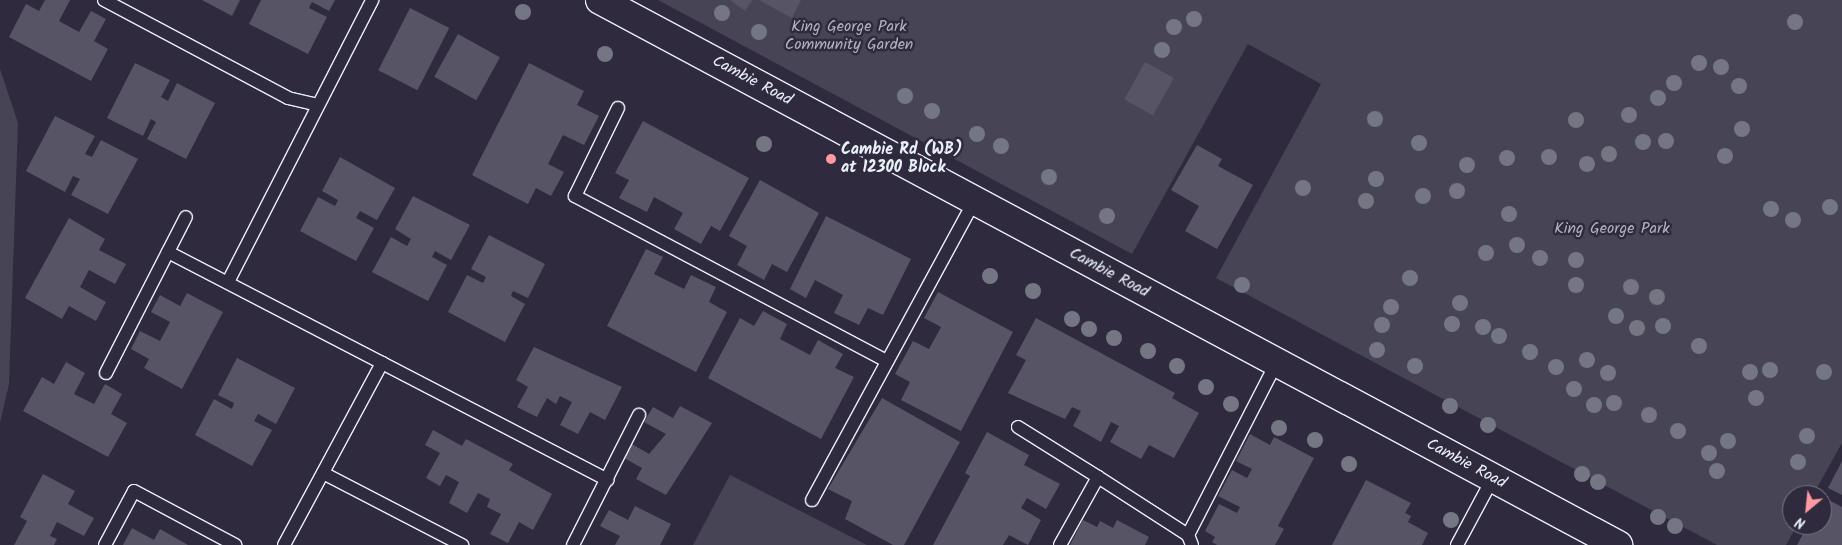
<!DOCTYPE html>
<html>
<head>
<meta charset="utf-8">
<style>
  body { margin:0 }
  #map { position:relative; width:1842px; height:545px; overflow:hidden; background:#2f2a3d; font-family:Kalam,sans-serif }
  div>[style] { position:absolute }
  .green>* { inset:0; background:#464455 }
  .building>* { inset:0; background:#575565; transform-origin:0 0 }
  .roads { filter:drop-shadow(1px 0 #e8f1f8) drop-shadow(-1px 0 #e8f1f8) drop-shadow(0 1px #e8f1f8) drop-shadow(0 -1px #e8f1f8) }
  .service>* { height:12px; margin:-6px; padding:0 6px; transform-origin:6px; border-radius:6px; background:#2f2a3d }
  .secondary>* { height:28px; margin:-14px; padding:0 14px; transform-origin:14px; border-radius:14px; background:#2f2a3d }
  .trees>* { width:16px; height:16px; margin:-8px; border-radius:50%; background:#757684 }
  .dots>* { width:14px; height:14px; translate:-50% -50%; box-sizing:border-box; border:2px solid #2f2a3d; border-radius:50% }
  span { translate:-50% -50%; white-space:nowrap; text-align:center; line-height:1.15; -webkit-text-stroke:5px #2f2a3d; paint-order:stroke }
  .park-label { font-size:16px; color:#afb4bf }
  .street-label { font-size:16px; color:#e8f1f8 }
  .poi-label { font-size:16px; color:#e8f1f8; font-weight:700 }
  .left { translate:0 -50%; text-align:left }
  .north { position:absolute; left:1782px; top:485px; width:50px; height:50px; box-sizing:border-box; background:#2f2a3d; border:1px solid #797a88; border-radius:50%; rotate:208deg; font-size:14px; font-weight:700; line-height:20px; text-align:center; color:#e8f1f8 }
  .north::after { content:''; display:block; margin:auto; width:18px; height:22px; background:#ff9aa2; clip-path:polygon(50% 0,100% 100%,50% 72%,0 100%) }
</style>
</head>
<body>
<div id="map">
  <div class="green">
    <div style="clip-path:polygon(658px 0,1842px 0,1842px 443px,1813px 495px,1792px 495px,1792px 525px,1797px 525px,1786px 545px,1717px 545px,1216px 278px,1321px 84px,1248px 44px,1132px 254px)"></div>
    <div style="clip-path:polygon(0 69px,18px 123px,9px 384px,0 423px)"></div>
    <div style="clip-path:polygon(730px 475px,867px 545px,693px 545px)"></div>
  </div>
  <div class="building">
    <div style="clip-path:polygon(45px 0,70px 0,59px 21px,79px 32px,91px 11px,106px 19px,94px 41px,108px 49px,91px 81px,9px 37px,26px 4px,39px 11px)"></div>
    <div style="clip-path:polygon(202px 0,240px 0,232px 16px)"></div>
    <div style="clip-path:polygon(261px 0,335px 0,329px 11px,312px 2px,309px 8px,327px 17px,308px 54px,249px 24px)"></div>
    <div style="clip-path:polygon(730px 0,752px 0,745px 11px)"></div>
    <div style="clip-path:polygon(759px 0,801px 0,792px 18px)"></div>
    <div style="left:410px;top:8px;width:44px;height:70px;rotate:27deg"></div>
    <div style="left:458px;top:34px;width:48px;height:49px;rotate:29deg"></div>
    <div style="left:1145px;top:62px;width:33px;height:43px;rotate:29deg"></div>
    <div style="clip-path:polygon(135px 63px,170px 80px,161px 97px,168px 101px,177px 83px,215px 103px,186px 159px,147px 139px,156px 122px,151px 119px,143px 136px,107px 118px)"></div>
    <div style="clip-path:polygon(529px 63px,584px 91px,577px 105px,599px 116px,584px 145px,563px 135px,548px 164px,564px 172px,551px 196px,536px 188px,528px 204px,472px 175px)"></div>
    <div style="clip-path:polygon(55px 116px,95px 136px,85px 154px,92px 157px,101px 140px,138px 159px,108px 214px,71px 195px,80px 179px,73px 176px,65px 192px,26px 171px)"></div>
    <div style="clip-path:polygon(643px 121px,749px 178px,720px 231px,711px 226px,701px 244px,674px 229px,683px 213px,654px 197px,647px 212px,619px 198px,629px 180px,615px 173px)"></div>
    <div style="clip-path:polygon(1197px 145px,1222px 159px,1218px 166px,1253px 185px,1217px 249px,1185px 231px,1199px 206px,1171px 190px)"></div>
    <div style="clip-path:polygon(340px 157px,395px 188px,377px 220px,360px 211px,356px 218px,374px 228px,356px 261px,300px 231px,318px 197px,335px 206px,338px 200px,322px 191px)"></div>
    <div style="clip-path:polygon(760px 180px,819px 213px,787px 272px,772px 264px,764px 280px,737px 265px,747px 246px,729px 236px)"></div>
    <div style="clip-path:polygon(413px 196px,470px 225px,451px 260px,435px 251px,432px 257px,447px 265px,428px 301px,372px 272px,391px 237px,407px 246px,411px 239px,395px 229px)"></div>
    <div style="clip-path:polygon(826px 216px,911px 259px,883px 315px,868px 308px,859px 325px,834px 313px,843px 295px,815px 280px,806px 298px,790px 289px)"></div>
    <div style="clip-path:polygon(69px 218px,105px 239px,99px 250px,126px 264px,115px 284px,89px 270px,80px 287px,106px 302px,96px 321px,69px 306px,62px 319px,25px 298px)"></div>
    <div style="clip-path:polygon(489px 235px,545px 264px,528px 298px,513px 291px,511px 296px,525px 304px,505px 342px,448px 312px,467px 275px,483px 283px,486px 277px,471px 269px)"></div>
    <div style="clip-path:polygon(646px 249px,663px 257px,654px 274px,684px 289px,691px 275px,716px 287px,709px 302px,727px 312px,696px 372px,607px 326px)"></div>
    <div style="clip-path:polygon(938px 292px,1013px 332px,961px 431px,901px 400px,910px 382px,895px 374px,913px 341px,929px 349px,941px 327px,924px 318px)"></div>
    <div style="clip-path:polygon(187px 293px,223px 312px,182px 389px,144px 368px,149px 359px,131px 349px,140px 331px,160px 341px,170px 322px,151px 312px,160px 295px,180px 306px)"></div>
    <div style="clip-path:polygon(763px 311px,787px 324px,780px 339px,810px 355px,818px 340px,843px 354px,835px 368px,854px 377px,821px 439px,708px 378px,740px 318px,754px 326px)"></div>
    <div style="clip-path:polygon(1036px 318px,1175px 393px,1172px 398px,1199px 413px,1174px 458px,1149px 445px,1141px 459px,1110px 442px,1119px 426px,1111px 422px,1101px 442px,1073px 426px,1081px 411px,1072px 407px,1065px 419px,1008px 393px,1026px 360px,1016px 355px)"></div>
    <div style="clip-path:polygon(534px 347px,622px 387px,605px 420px,590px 412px,578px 434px,560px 425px,572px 402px,560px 396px,556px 404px,547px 398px,537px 417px,517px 407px,528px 387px,516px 380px)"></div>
    <div style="clip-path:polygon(237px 358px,295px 388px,276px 424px,258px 414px,254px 421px,272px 430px,252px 466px,195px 435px,214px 399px,232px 409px,234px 403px,218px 395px)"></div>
    <div style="clip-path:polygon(66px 362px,85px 373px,74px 394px,94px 404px,105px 384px,122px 394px,111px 414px,127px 423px,108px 457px,23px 411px,42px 377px,54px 384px)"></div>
    <div style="clip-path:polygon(882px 398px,960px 442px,904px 545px,893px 545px,845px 519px,852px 501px,828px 489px)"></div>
    <div style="clip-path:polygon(680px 406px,712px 423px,666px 495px,636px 479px,642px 468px,624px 458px,632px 444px,649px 454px,666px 434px,644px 422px,653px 407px,673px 418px)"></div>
    <div style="clip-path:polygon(433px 430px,462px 446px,466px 439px,513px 464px,509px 470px,552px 494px,533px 530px,519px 522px,508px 543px,490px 534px,501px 514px,487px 507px,490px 499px,478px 493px,467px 513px,449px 503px,459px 482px,446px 475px,440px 486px,426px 478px,440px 453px,425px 445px)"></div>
    <div style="clip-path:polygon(987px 432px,1029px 455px,1024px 465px,1060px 484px,1046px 509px,1027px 498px,1021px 508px,1041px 520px,1028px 545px,1009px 535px,1003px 545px,933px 545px,970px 476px,965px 473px)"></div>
    <div style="clip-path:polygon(1250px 434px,1270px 445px,1274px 437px,1314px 458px,1278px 526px,1284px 529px,1275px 545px,1217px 545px,1212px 542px,1215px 537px,1205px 531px,1219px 504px,1237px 513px,1240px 507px,1218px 496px,1232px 470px,1247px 478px,1252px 469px,1236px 461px)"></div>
    <div style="clip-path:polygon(1842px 461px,1842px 495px,1828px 488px)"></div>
    <div style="clip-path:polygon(43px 474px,75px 491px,68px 504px,94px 518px,84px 536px,57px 522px,50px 536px,57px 539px,54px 545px,14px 545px,27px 521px,20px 517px)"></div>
    <div style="clip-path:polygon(1366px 480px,1411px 503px,1405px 513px,1411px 516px,1408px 522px,1428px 533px,1422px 545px,1332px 545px)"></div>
    <div style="clip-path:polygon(1823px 497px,1842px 507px,1842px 545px,1797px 545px,1808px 525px,1822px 525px)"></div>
    <div style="clip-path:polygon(635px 506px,671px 524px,660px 545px,615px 545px,620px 536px,600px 526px,609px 510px,628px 520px)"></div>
    <div style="clip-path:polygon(1083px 520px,1097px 527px,1100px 521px,1113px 528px,1117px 520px,1149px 537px,1145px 545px,1070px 545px)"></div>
    <div style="clip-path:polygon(132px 528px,154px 540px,160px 529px,188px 545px,123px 545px)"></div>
  </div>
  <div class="roads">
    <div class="service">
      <div style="left:104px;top:0;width:208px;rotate:28deg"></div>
      <div style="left:288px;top:98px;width:31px;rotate:13deg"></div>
      <div style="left:618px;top:108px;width:98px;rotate:116deg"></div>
      <div style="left:575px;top:196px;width:353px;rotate:27.9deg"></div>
      <div style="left:168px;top:252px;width:495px;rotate:27.4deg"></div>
      <div style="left:228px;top:282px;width:317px;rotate:-62.9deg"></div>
      <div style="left:106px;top:373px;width:175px;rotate:-62.9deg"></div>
      <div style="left:1018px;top:427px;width:94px;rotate:32deg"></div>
      <div style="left:323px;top:473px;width:157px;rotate:27.4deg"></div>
      <div style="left:812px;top:500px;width:339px;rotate:-61.5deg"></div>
      <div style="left:105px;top:545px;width:61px;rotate:-61.8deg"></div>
      <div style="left:134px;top:491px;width:115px;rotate:28.1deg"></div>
      <div style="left:284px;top:545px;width:207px;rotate:-61.7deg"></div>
      <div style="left:573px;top:545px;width:146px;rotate:-63.1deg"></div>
      <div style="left:1060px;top:545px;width:78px;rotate:-60.8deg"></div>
      <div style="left:1098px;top:477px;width:107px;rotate:32.8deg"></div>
      <div style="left:1192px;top:545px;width:11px;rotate:-112deg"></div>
      <div style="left:1188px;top:535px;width:195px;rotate:-62.8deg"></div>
      <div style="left:1457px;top:545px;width:76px;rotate:-61.8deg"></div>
    </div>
    <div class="secondary">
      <div style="left:600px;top:0;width:1155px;rotate:28.16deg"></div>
    </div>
  </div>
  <div class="trees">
    <div style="left:523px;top:12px"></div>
    <div style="left:722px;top:13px"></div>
    <div style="left:1194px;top:19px"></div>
    <div style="left:1795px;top:22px"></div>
    <div style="left:1174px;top:27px"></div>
    <div style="left:759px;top:32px"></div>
    <div style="left:1162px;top:50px"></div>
    <div style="left:605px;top:54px"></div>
    <div style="left:1699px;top:63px"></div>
    <div style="left:1721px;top:67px"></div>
    <div style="left:1674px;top:83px"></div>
    <div style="left:1739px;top:86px"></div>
    <div style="left:905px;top:96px"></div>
    <div style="left:1658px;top:98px"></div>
    <div style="left:932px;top:111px"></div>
    <div style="left:1629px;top:115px"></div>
    <div style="left:1375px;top:119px"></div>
    <div style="left:1576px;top:120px"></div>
    <div style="left:1742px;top:129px"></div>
    <div style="left:977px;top:134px"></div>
    <div style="left:1666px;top:141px"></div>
    <div style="left:1643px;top:142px"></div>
    <div style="left:1419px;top:143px"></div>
    <div style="left:764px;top:144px"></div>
    <div style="left:1001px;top:146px"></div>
    <div style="left:1609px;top:154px"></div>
    <div style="left:1725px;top:156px"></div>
    <div style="left:1549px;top:157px"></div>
    <div style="left:1507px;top:158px"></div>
    <div style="left:1587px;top:164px"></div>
    <div style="left:1467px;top:165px"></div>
    <div style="left:1049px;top:177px"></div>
    <div style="left:1376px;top:179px"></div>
    <div style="left:1303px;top:188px"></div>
    <div style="left:1457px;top:191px"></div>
    <div style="left:1423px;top:196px"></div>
    <div style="left:1366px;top:201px"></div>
    <div style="left:1830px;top:207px"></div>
    <div style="left:1771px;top:209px"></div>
    <div style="left:1509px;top:214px"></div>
    <div style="left:1107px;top:216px"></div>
    <div style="left:1793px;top:220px"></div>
    <div style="left:1517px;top:245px"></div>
    <div style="left:1486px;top:253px"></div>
    <div style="left:1540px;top:258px"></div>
    <div style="left:1576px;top:260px"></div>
    <div style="left:990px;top:276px"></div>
    <div style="left:1410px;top:278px"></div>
    <div style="left:1242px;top:285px"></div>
    <div style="left:1576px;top:285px"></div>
    <div style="left:1631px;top:287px"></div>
    <div style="left:1033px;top:291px"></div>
    <div style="left:1657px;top:297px"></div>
    <div style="left:1460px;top:303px"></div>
    <div style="left:1391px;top:307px"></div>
    <div style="left:1616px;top:316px"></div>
    <div style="left:1072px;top:319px"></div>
    <div style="left:1452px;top:324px"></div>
    <div style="left:1382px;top:325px"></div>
    <div style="left:1663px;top:326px"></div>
    <div style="left:1483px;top:327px"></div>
    <div style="left:1637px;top:328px"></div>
    <div style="left:1089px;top:329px"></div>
    <div style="left:1499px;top:336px"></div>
    <div style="left:1114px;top:338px"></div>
    <div style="left:1699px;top:346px"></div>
    <div style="left:1377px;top:350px"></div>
    <div style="left:1148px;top:351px"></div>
    <div style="left:1530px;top:352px"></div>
    <div style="left:1587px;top:360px"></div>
    <div style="left:1177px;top:366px"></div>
    <div style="left:1415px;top:366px"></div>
    <div style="left:1556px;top:367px"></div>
    <div style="left:1770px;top:370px"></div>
    <div style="left:1750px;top:372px"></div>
    <div style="left:1824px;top:372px"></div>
    <div style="left:1608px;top:373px"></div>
    <div style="left:1206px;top:387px"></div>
    <div style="left:1574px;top:389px"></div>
    <div style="left:1756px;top:398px"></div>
    <div style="left:1614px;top:403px"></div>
    <div style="left:1231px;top:404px"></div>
    <div style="left:1594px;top:405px"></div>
    <div style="left:1450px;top:406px"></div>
    <div style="left:1649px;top:415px"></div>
    <div style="left:1488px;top:425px"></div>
    <div style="left:1279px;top:428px"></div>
    <div style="left:1678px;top:431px"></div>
    <div style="left:1807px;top:436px"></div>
    <div style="left:1315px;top:440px"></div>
    <div style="left:1728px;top:441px"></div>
    <div style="left:1709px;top:453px"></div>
    <div style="left:1798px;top:462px"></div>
    <div style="left:1349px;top:464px"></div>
    <div style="left:1717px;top:471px"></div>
    <div style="left:1582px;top:474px"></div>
    <div style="left:1598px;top:482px"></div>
    <div style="left:1658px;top:517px"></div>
    <div style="left:1451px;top:520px"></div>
    <div style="left:1675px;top:526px"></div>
  </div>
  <div class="dots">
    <div style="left:831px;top:159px;background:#ff9aa2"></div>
  </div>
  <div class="park-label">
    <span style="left:849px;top:36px">King George Park<br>Community Garden</span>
    <span style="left:1612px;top:229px">King George Park</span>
  </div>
  <div class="street-label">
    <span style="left:752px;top:81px;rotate:28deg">Cambie Road</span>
    <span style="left:1109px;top:273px;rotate:28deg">Cambie Road</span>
    <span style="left:1466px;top:464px;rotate:28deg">Cambie Road</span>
  </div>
  <div class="poi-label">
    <span class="left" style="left:841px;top:159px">Cambie Rd (WB)<br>at 12300 Block</span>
  </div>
  <div class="north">N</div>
</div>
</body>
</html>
